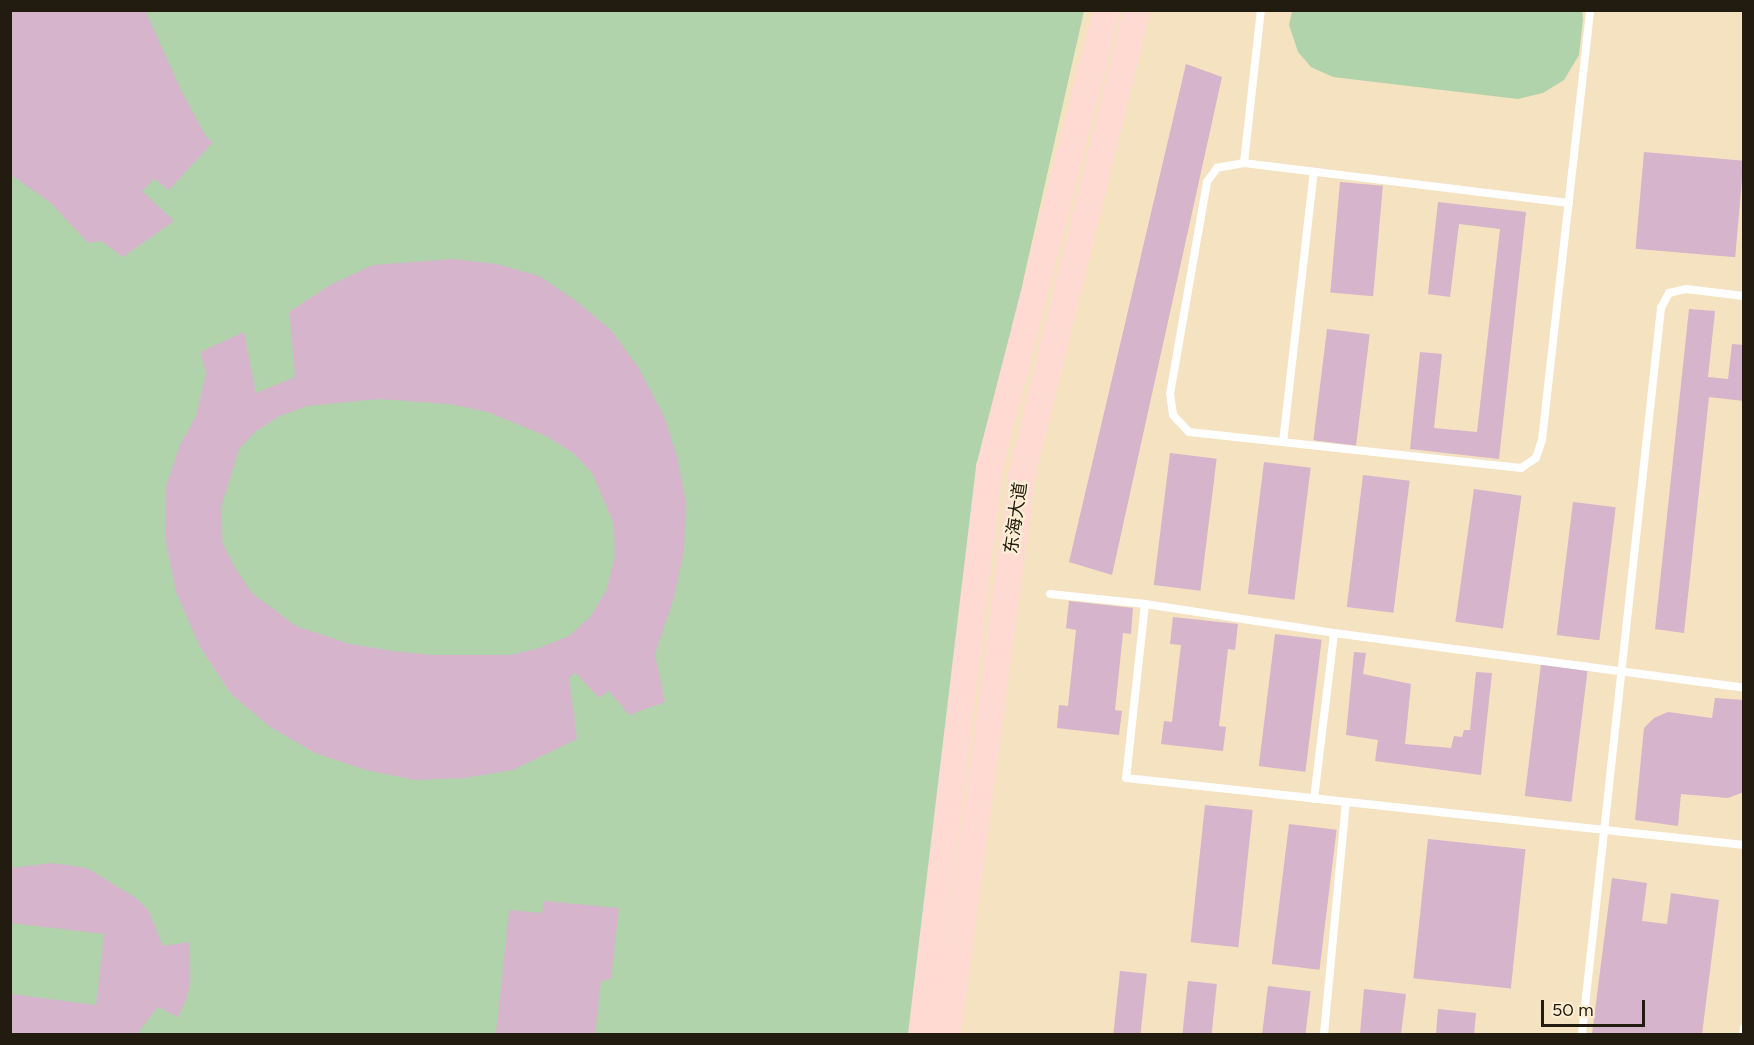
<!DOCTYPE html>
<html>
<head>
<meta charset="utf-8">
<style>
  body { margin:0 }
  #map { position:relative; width:1754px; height:1045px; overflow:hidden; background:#f4e2c0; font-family:Figtree,"Noto Sans SC",sans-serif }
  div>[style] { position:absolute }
  .green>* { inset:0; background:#b0d3ac }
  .building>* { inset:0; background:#d5b4cc; transform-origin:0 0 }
  .service>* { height:8px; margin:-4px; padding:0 4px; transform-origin:4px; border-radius:4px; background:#fff }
  .primary>* { height:27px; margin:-13.5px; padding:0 13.5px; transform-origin:13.5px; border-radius:13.5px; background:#fedad3 }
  span { translate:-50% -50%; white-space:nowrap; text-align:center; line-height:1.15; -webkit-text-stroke:4.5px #feefd4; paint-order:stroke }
  .street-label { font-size:18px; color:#221b0f }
  .frame { position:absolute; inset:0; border:12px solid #221b0f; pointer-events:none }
  .scale { position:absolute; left:1541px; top:1000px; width:104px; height:27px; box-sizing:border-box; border:3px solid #221b0f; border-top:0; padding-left:8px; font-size:18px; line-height:21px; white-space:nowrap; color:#221b0f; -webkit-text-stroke:4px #feefd4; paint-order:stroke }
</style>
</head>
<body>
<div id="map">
  <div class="green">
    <div style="clip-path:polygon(10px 11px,1084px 11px,1024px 277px,912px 1034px,11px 1034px)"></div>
    <div style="clip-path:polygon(1292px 11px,1582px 10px,1583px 19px,1579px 55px,1564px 80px,1543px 93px,1518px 99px,1333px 77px,1311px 67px,1298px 52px,1289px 25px)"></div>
  </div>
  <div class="building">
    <div style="clip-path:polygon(10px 10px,145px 10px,182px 92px,206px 137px,213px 142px,169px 190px,154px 179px,142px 191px,174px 221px,123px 257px,101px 241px,88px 243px,51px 203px,10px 174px)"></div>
    <div style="clip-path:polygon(1186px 64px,1222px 77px,1112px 575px,1069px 562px)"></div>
    <div style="left:1644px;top:152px;width:100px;height:97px;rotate:5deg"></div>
    <div style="left:1340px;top:182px;width:43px;height:111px;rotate:5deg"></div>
    <div style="clip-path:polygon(1438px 202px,1526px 212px,1499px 459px,1410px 449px,1420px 352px,1442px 354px,1434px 428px,1477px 432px,1500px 229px,1459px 224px,1450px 297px,1428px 294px)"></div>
    <div style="clip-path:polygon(evenodd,453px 259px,497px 264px,539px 276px,576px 301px,611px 330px,638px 367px,664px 416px,677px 456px,686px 502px,684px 551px,674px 598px,655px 654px,665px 702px,629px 715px,609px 691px,599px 698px,575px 672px,569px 679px,577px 739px,513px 770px,464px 778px,415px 780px,366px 770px,315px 753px,270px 727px,231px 694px,200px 647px,176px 592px,165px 538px,166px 486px,180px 445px,196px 416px,206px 373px,200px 352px,244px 332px,256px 393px,295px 377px,289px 312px,330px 285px,373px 265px,453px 259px,378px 399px,449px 404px,488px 412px,548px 437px,573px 453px,592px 473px,613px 522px,615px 555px,606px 591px,590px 617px,569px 636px,539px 648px,510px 655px,432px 655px,392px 651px,350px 644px,296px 626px,252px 593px,235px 568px,222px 542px,221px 508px,239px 449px,256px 431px,280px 416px,307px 406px,378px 399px)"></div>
    <div style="clip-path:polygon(1689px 309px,1715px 311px,1708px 377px,1728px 379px,1732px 344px,1744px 345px,1744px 401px,1709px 397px,1684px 633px,1655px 629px)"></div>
    <div style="left:1327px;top:329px;width:43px;height:112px;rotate:7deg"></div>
    <div style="left:1170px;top:453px;width:47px;height:133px;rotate:7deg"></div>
    <div style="left:1264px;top:462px;width:47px;height:133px;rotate:7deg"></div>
    <div style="left:1363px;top:475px;width:47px;height:133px;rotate:7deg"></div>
    <div style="left:1474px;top:489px;width:48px;height:134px;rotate:8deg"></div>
    <div style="left:1573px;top:502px;width:43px;height:134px;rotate:7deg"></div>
    <div style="clip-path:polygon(1069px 601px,1133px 608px,1131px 634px,1123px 633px,1115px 710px,1122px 711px,1119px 735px,1057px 728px,1059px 705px,1068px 706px,1076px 630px,1066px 628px)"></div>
    <div style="clip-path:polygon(1173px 617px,1238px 624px,1235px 650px,1228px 649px,1219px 726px,1226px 727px,1223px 751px,1161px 744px,1164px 721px,1172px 722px,1181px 645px,1170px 644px)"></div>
    <div style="left:1275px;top:634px;width:47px;height:133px;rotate:7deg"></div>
    <div style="clip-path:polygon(1354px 652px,1366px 653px,1363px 674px,1411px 684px,1405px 744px,1451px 748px,1454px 736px,1462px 737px,1464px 730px,1470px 730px,1476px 672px,1492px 673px,1481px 775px,1375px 761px,1378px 740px,1346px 735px)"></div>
    <div style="left:1541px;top:664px;width:47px;height:133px;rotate:7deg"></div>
    <div style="clip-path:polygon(1715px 698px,1744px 700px,1744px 792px,1728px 798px,1681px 794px,1678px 826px,1635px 820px,1644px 728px,1654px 718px,1668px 712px,1712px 718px)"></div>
    <div style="left:1205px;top:805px;width:48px;height:138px;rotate:6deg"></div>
    <div style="left:1289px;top:824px;width:48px;height:141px;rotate:7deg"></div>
    <div style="left:1428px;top:839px;width:98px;height:140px;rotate:6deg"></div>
    <div style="clip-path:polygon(52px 863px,87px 868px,136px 898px,148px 910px,163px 946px,189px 942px,190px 981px,187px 998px,178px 1017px,158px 1007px,137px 1034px,10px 1034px,10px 994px,96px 1005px,104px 934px,10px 923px,10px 868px)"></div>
    <div style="clip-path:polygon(1612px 878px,1647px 883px,1642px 921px,1667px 924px,1671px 893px,1719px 900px,1702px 1034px,1592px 1034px)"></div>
    <div style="clip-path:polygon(544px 901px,619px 908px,611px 979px,601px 981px,595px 1034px,496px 1034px,509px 910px,542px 913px)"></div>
    <div style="left:1120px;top:971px;width:27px;height:64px;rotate:6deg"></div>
    <div style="left:1188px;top:981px;width:29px;height:53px;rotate:6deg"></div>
    <div style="left:1268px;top:986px;width:43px;height:48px;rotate:7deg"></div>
    <div style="clip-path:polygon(1364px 989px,1406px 994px,1401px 1034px,1360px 1034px)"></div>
    <div style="clip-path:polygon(1438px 1009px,1476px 1013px,1474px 1034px,1436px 1034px)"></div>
  </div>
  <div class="service">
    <div style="left:1244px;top:163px;width:154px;rotate:-83.7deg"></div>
    <div style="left:1569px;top:203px;width:327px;rotate:-173deg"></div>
    <div style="left:1244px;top:163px;width:27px;rotate:170deg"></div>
    <div style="left:1217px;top:168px;width:17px;rotate:126deg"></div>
    <div style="left:1207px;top:182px;width:214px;rotate:99.9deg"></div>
    <div style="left:1170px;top:393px;width:22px;rotate:82deg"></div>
    <div style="left:1173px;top:415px;width:23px;rotate:47deg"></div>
    <div style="left:1189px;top:432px;width:334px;rotate:6.2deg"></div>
    <div style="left:1521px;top:468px;width:18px;rotate:-34deg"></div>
    <div style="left:1536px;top:458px;width:19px;rotate:-72deg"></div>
    <div style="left:1542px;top:440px;width:433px;rotate:-83.6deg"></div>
    <div style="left:1283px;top:442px;width:272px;rotate:-83.5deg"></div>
    <div style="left:1050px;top:594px;width:96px;rotate:6deg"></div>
    <div style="left:1145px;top:604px;width:191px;rotate:8.7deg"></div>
    <div style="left:1334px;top:633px;width:414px;rotate:7.6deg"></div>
    <div style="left:1145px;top:604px;width:175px;rotate:96.2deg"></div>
    <div style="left:1126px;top:778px;width:622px;rotate:6.19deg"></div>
    <div style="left:1314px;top:799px;width:167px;rotate:-83.1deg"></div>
    <div style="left:1324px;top:1034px;width:233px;rotate:-84.6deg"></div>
    <div style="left:1582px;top:1034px;width:730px;rotate:-83.79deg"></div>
    <div style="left:1661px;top:308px;width:17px;rotate:-62deg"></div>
    <div style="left:1669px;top:293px;width:17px;rotate:-13deg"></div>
    <div style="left:1686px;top:289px;width:58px;rotate:6.9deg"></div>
    <div style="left:1743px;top:1034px;width:6px;rotate:-81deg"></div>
  </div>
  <div class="primary">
    <div style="left:921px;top:1034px;width:571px;rotate:-83.16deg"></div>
    <div style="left:989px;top:467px;width:472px;rotate:-75.6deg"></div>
    <div style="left:947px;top:1034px;width:567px;rotate:-82.4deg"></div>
    <div style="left:1022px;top:472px;width:476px;rotate:-76.1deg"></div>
  </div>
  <div class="street-label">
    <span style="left:1016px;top:518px;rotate:-82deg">东海大道</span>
  </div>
  <div class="frame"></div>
  <div class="scale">50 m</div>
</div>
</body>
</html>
